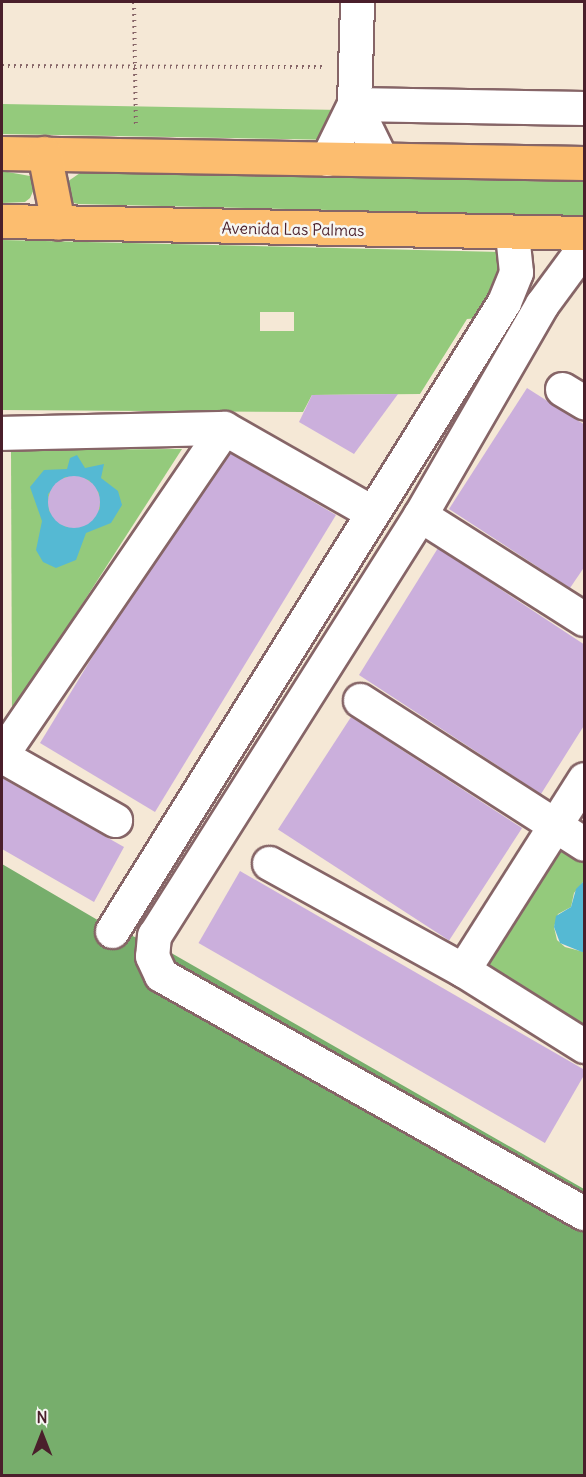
<!DOCTYPE html>
<html>
<head>
<meta charset="utf-8">
<style>
  body { margin:0 }
  #map { position:relative; width:586px; height:1477px; overflow:hidden; background:#f5e8d6; font-family:Delius,sans-serif }
  div>[style] { position:absolute }
  .green>* { inset:0; background:#94ca7c; transform-origin:0 0 }
  .forest>* { inset:0; background:#77ae6c }
  .water>* { inset:0; background:#55b9d3 }
  .building>* { inset:0; background:#cbafdc; transform-origin:0 0 }
  .round { border-radius:50% }
  .path>* { height:4px; margin-top:-2px; transform-origin:0; background:repeating-linear-gradient(90deg,#866567 0 1.5px,transparent 0 6px) }
  .roads { filter:drop-shadow(2px 0 #866567) drop-shadow(-2px 0 #866567) drop-shadow(0 2px #866567) drop-shadow(0 -2px #866567) }
  .minor>* { height:33px; margin:-16.5px; padding:0 16.5px; transform-origin:16.5px; border-radius:16.5px; background:#fff }
  .primary>* { height:33px; margin:-16.5px; padding:0 16.5px; transform-origin:16.5px; border-radius:16.5px; background:#fcbd6f }
  span { translate:-50% -50%; white-space:nowrap; text-align:center; line-height:1.15; -webkit-text-stroke:5px #f6f6f2; paint-order:stroke }
  .street-label { font-size:16px; color:#4a1f2b }
  .frame { position:absolute; inset:0; border:3px solid #4a1f2b; pointer-events:none }
  .north { position:absolute; left:12px; top:1405px; width:60px; height:60px; -webkit-text-stroke:4px #f6f6f2; paint-order:stroke; rotate:0deg; font-size:16px; font-weight:700; line-height:24px; text-align:center; color:#4a1f2b }
  .north::after { content:''; display:block; margin:auto; width:21px; height:27px; background:#4a1f2b; clip-path:polygon(50% 0,100% 100%,50% 72%,0 100%) }
</style>
</head>
<body>
<div id="map">
  <div class="green">
    <div style="left:2px;top:104px;width:340px;height:30px;rotate:1deg"></div>
    <div style="clip-path:polygon(2px 171px,30px 176px,35px 187px,30px 198px,25px 202px,2px 203px)"></div>
    <div style="clip-path:polygon(80px 173px,584px 182px,584px 216px,78px 204px,70px 202px,64px 184px)"></div>
    <div style="clip-path:polygon(evenodd,2px 240px,500px 252px,503px 274px,480px 318px,467px 319px,420px 394px,312px 395px,303px 412px,2px 410px,2px 240px,260px 312px,294px 312px,294px 331px,260px 331px,260px 312px)"></div>
    <div style="clip-path:polygon(182px 449px,12px 713px,11px 450px)"></div>
    <div style="clip-path:polygon(559px 841px,584px 859px,584px 881px,574px 893px,571px 907px,558px 914px,554px 927px,557px 940px,565px 947px,584px 952px,584px 1033px,479px 967px)"></div>
  </div>
  <div class="forest">
    <div style="clip-path:polygon(2px 864px,101px 922px,173px 954px,584px 1189px,584px 1475px,2px 1476px)"></div>
  </div>
  <div class="water">
    <div style="clip-path:polygon(evenodd,77px 455px,85px 468px,104px 464px,101px 478px,118px 491px,122px 505px,111px 523px,86px 533px,76px 560px,56px 568px,43px 562px,36px 550px,42px 521px,30px 487px,44px 470px,67px 469px,70px 458px,77px 455px,65px 477px,89px 480px,99px 493px,100px 509px,83px 526px,66px 527px,49px 511px,48px 494px,65px 477px)"></div>
    <div style="clip-path:polygon(584px 881px,584px 952px,582px 952px,560px 943px,554px 927px,556px 916px,571px 907px,576px 889px)"></div>
  </div>
  <div class="building">
    <div style="clip-path:polygon(527px 388px,585px 425px,585px 566px,570px 588px,449px 509px)"></div>
    <div style="clip-path:polygon(398px 394px,354px 454px,299px 422px,312px 395px)"></div>
    <div style="clip-path:polygon(230px 453px,336px 515px,155px 812px,40px 743px,102px 641px)"></div>
    <div class="round" style="left:48px;top:476px;width:52px;height:52px"></div>
    <div style="clip-path:polygon(438px 548px,585px 645px,585px 724px,541px 794px,359px 675px)"></div>
    <div style="left:351px;top:717px;width:204px;height:134px;rotate:33deg"></div>
    <div style="clip-path:polygon(2px 778px,124px 847px,94px 902px,2px 849px)"></div>
    <div style="left:240px;top:871px;width:400px;height:83px;rotate:30deg"></div>
  </div>
  <div class="path">
    <div style="left:134px;top:2px;width:122px;rotate:89.1deg"></div>
    <div style="left:2px;top:66px;width:322px;rotate:0.2deg"></div>
  </div>
  <div class="roads">
    <div class="minor">
      <div style="left:354px;top:104px;width:230px;rotate:1deg"></div>
      <div style="left:354px;top:104px;width:61px;rotate:63.9deg"></div>
      <div style="left:327px;top:159px;width:61px;rotate:-63.9deg"></div>
      <div style="left:354px;top:104px;width:102px;rotate:-88.3deg"></div>
      <div style="left:584px;top:247px;width:71px;rotate:126.4deg"></div>
      <div style="left:542px;top:304px;width:244px;rotate:120deg"></div>
      <div style="left:420px;top:515px;width:497px;rotate:122.3deg"></div>
      <div style="left:154px;top:935px;width:21px;rotate:95deg"></div>
      <div style="left:152px;top:956px;width:21px;rotate:65deg"></div>
      <div style="left:161px;top:975px;width:485px;rotate:29.4deg"></div>
      <div style="left:562px;top:389px;width:26px;rotate:31deg"></div>
      <div style="left:2px;top:433px;width:222px;rotate:-1.3deg"></div>
      <div style="left:224px;top:428px;width:169px;rotate:29.7deg"></div>
      <div style="left:420px;top:515px;width:194px;rotate:32.4deg"></div>
      <div style="left:360px;top:700px;width:266px;rotate:32.7deg"></div>
      <div style="left:2px;top:754px;width:394px;rotate:-55.7deg"></div>
      <div style="left:2px;top:756px;width:130px;rotate:29.5deg"></div>
      <div style="left:269px;top:863px;width:222px;rotate:28.9deg"></div>
      <div style="left:463px;top:970px;width:143px;rotate:32.1deg"></div>
      <div style="left:112px;top:931px;width:741px;rotate:-58.07deg"></div>
      <div style="left:504px;top:302px;width:32px;rotate:-68deg"></div>
      <div style="left:516px;top:272px;width:39px;rotate:-96deg"></div>
      <div style="left:463px;top:970px;width:226px;rotate:-57.6deg"></div>
    </div>
    <div class="primary">
      <div style="left:2px;top:153px;width:582px;rotate:0.98deg"></div>
      <div style="left:44px;top:153px;width:71px;rotate:78.7deg"></div>
      <div style="left:2px;top:221px;width:582px;rotate:1.18deg"></div>
    </div>
  </div>
  <div class="street-label">
    <span style="left:293px;top:229px;rotate:1deg">Avenida Las Palmas</span>
  </div>
  <div class="frame"></div>
  <div class="north">N</div>
</div>
</body>
</html>
